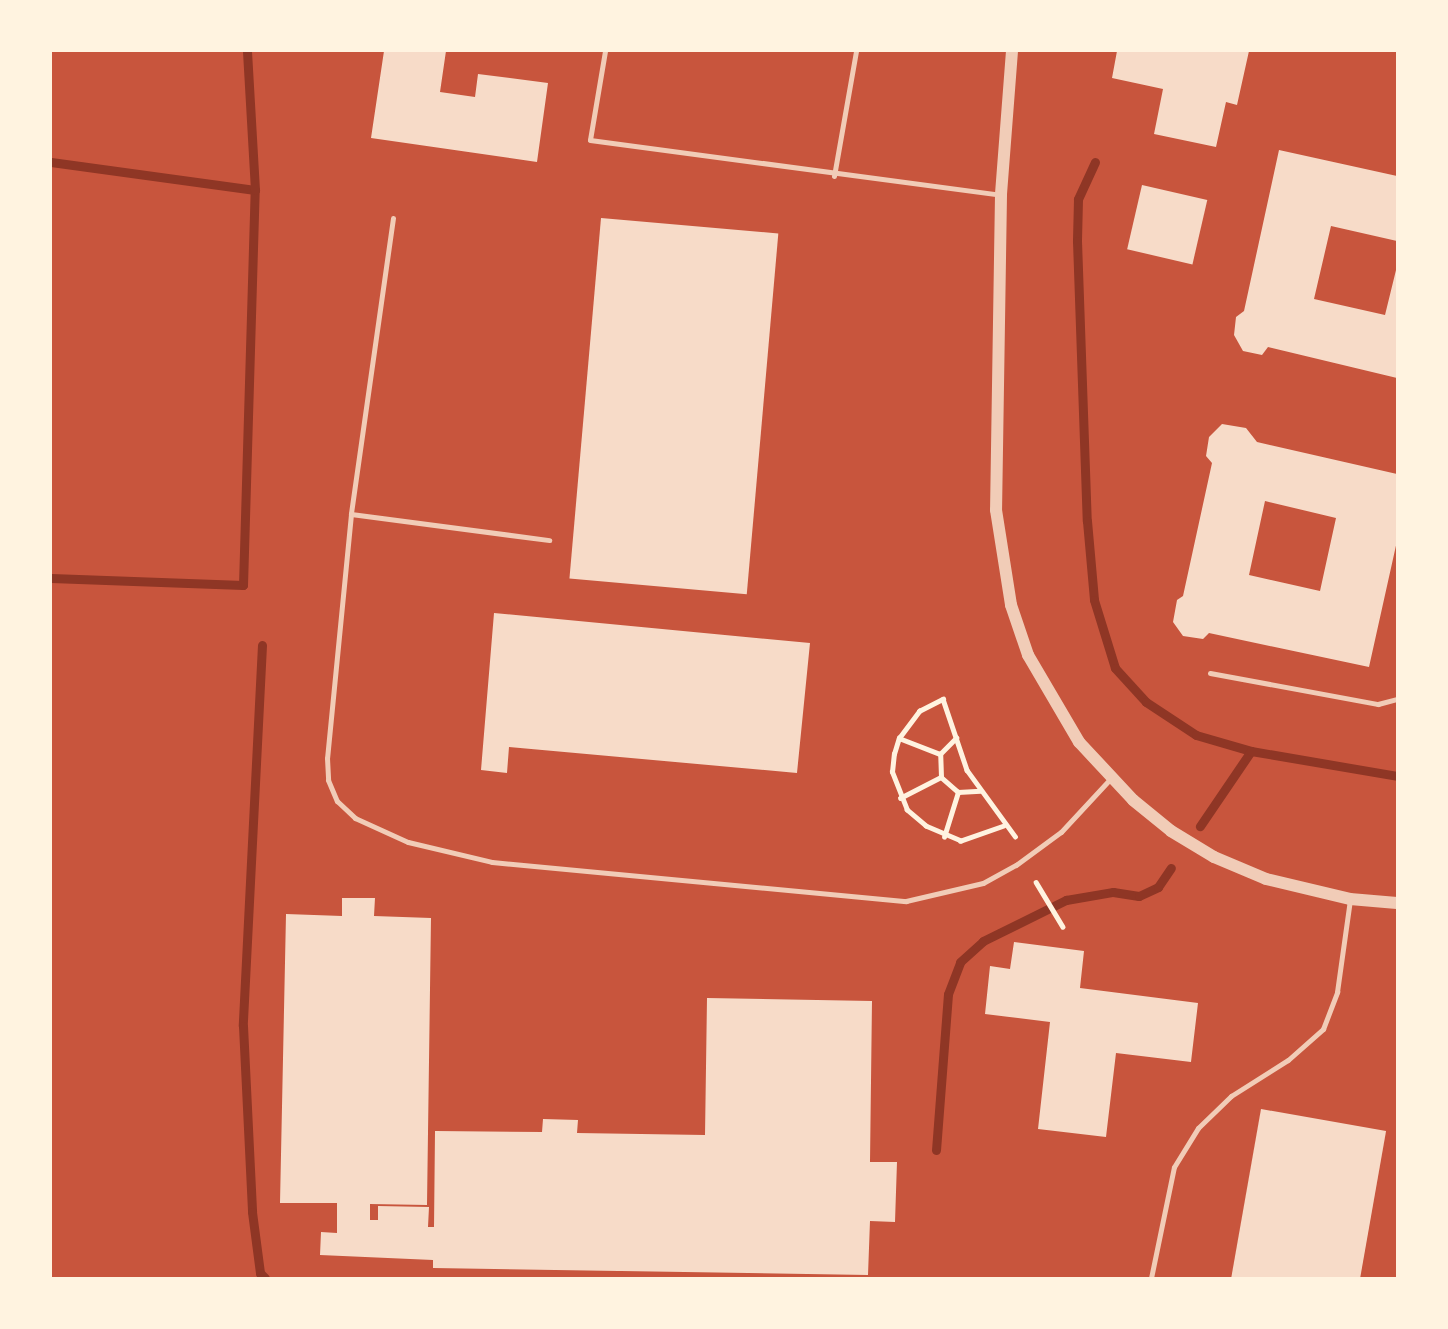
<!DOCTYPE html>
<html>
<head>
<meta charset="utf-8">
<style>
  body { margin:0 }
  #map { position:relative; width:1448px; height:1329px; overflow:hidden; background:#c8553d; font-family:"Nunito Sans",sans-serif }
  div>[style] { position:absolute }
  .stream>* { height:9px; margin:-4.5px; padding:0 4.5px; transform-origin:4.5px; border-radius:4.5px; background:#8f3625 }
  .building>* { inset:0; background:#f7dbc8; transform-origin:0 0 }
  .path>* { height:4.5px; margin:-2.25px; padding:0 2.25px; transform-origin:2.25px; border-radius:2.25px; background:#fff3e0 }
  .service>* { height:5px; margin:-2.5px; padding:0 2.5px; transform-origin:2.5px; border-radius:2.5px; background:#f1ccb7 }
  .tertiary>* { height:12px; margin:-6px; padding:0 6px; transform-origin:6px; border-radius:6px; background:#f1ccb7 }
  span { translate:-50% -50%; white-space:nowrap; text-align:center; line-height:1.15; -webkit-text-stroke:7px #fff3e0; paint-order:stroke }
  .frame { position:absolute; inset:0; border:52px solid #fff3e0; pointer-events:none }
</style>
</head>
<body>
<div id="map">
  <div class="stream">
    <div style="left:51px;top:162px;width:206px;rotate:7.8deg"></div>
    <div style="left:1095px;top:162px;width:41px;rotate:114.7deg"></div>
    <div style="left:1078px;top:199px;width:42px;rotate:91.4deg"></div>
    <div style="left:1077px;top:241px;width:280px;rotate:88deg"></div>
    <div style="left:1087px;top:521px;width:79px;rotate:84.9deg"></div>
    <div style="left:1094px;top:600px;width:71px;rotate:72.8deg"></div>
    <div style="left:1115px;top:668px;width:46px;rotate:47.6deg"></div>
    <div style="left:1146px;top:702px;width:60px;rotate:33.4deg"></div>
    <div style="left:1196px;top:735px;width:57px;rotate:16.2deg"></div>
    <div style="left:1251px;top:751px;width:91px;rotate:124.2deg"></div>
    <div style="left:51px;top:578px;width:192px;rotate:2.1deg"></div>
    <div style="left:243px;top:585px;width:395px;rotate:-88.3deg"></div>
    <div style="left:255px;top:190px;width:139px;rotate:-93.3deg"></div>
    <div style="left:262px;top:645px;width:381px;rotate:92.9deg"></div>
    <div style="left:243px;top:1026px;width:186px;rotate:87.2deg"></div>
    <div style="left:252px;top:1212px;width:62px;rotate:82.5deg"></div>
    <div style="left:260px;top:1273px;width:7px;rotate:45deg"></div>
    <div style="left:1251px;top:751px;width:148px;rotate:9.7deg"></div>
    <div style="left:936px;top:1150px;width:156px;rotate:-85.6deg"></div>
    <div style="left:948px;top:994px;width:34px;rotate:-69deg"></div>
    <div style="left:960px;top:962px;width:31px;rotate:-42deg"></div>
    <div style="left:983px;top:941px;width:93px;rotate:-26.3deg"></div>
    <div style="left:1066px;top:900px;width:48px;rotate:-9.7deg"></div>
    <div style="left:1113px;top:892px;width:26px;rotate:9deg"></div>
    <div style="left:1139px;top:896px;width:21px;rotate:-25deg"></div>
    <div style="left:1158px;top:887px;width:23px;rotate:-56deg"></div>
  </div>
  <div class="building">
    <div style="clip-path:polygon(384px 51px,446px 51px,440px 92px,475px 97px,478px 74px,548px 83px,537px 162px,371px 138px)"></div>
    <div style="clip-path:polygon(1117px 51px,1249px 51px,1237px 105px,1226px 102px,1216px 147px,1154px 134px,1163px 89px,1112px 78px)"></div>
    <div style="clip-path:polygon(1279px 150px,1397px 176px,1397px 241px,1331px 226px,1314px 299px,1385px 315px,1397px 266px,1397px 378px,1268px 347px,1262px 355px,1243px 351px,1234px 335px,1236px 317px,1244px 311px)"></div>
    <div style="left:1142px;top:185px;width:67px;height:66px;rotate:13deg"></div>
    <div style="left:601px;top:218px;width:178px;height:362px;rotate:5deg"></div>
    <div style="clip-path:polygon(evenodd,1222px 424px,1246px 428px,1257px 442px,1397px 474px,1397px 541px,1369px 667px,1209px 633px,1203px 639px,1183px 636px,1173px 622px,1177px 600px,1183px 596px,1212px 463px,1206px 456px,1209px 437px,1222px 424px,1265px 501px,1336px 518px,1320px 591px,1249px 575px,1265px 501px)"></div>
    <div style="clip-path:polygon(494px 613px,810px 643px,797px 773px,509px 747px,507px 773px,481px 770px)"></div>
    <div style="clip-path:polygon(342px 898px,375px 898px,374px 916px,431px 918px,427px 1205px,370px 1204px,370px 1220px,378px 1220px,378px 1206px,429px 1207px,428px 1227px,434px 1227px,435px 1131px,542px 1132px,543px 1119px,578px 1120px,577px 1133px,705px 1135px,707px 998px,872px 1001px,870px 1162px,897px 1162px,895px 1222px,870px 1221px,868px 1275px,433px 1268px,433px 1260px,320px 1255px,321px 1232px,337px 1233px,337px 1203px,280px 1203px,286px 914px,342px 916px)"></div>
    <div style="clip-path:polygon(1014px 942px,1084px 951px,1080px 988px,1198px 1003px,1191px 1062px,1116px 1053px,1106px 1137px,1038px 1129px,1050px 1022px,985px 1014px,990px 966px,1010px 969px)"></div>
    <div style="left:1261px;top:1109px;width:127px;height:171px;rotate:10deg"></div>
  </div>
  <div class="path">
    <div style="left:899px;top:738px;width:44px;rotate:21.3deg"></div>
    <div style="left:941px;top:777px;width:23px;rotate:41deg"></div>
    <div style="left:958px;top:792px;width:22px;rotate:-3deg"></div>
    <div style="left:900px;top:798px;width:46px;rotate:-27.1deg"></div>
    <div style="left:941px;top:777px;width:23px;rotate:-92deg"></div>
    <div style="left:940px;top:754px;width:23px;rotate:-45deg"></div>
    <div style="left:1004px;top:826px;width:46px;rotate:160.8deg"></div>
    <div style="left:961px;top:841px;width:38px;rotate:-157deg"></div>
    <div style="left:926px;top:826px;width:25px;rotate:-140deg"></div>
    <div style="left:907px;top:810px;width:41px;rotate:-111.5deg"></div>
    <div style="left:892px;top:772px;width:18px;rotate:-84deg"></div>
    <div style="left:894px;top:754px;width:17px;rotate:-73deg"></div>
    <div style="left:899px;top:738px;width:34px;rotate:-53deg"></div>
    <div style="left:919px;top:711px;width:27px;rotate:-27deg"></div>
    <div style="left:943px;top:699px;width:75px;rotate:71.3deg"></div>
    <div style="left:967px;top:770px;width:82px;rotate:54deg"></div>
    <div style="left:944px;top:837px;width:47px;rotate:-72.7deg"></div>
    <div style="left:1036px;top:882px;width:52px;rotate:59deg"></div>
  </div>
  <div class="service">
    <div style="left:605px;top:51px;width:90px;rotate:99.6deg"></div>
    <div style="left:590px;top:140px;width:415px;rotate:7.6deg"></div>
    <div style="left:834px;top:176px;width:127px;rotate:-80deg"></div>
    <div style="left:393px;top:218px;width:299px;rotate:98.1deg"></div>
    <div style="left:351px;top:514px;width:245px;rotate:95.6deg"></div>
    <div style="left:327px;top:758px;width:22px;rotate:87deg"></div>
    <div style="left:328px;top:780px;width:23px;rotate:67deg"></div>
    <div style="left:337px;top:801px;width:25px;rotate:43deg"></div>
    <div style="left:355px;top:818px;width:58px;rotate:24.4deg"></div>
    <div style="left:408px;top:842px;width:86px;rotate:13.4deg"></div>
    <div style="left:492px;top:862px;width:416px;rotate:5.4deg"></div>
    <div style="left:906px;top:901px;width:79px;rotate:-13.2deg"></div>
    <div style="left:983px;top:883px;width:38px;rotate:-29deg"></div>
    <div style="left:1016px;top:865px;width:56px;rotate:-36.3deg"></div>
    <div style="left:1061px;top:832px;width:74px;rotate:-47.2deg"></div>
    <div style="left:351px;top:514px;width:200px;rotate:7.5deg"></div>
    <div style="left:1210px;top:673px;width:171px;rotate:10.5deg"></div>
    <div style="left:1378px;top:704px;width:20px;rotate:-15deg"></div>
    <div style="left:1151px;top:1278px;width:113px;rotate:-78.3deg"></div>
    <div style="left:1174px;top:1167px;width:46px;rotate:-58.4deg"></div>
    <div style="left:1198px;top:1128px;width:46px;rotate:-44.1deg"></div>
    <div style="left:1231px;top:1096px;width:67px;rotate:-32.3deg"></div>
    <div style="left:1288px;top:1060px;width:47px;rotate:-41.5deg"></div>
    <div style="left:1323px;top:1029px;width:40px;rotate:-69deg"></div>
    <div style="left:1337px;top:992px;width:94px;rotate:-82deg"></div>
  </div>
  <div class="tertiary">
    <div style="left:1012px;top:51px;width:144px;rotate:94.4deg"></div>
    <div style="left:1001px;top:195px;width:315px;rotate:90.9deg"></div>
    <div style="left:996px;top:510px;width:96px;rotate:81deg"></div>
    <div style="left:1011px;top:605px;width:53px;rotate:71.2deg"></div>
    <div style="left:1028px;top:655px;width:101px;rotate:59.6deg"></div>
    <div style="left:1079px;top:742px;width:79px;rotate:47deg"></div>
    <div style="left:1133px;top:800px;width:49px;rotate:39.2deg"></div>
    <div style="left:1171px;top:831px;width:50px;rotate:31.2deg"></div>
    <div style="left:1214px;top:857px;width:56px;rotate:22.9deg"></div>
    <div style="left:1266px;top:879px;width:86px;rotate:13.4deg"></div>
    <div style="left:1350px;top:899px;width:47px;rotate:4.9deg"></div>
  </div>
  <div class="frame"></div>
</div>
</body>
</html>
